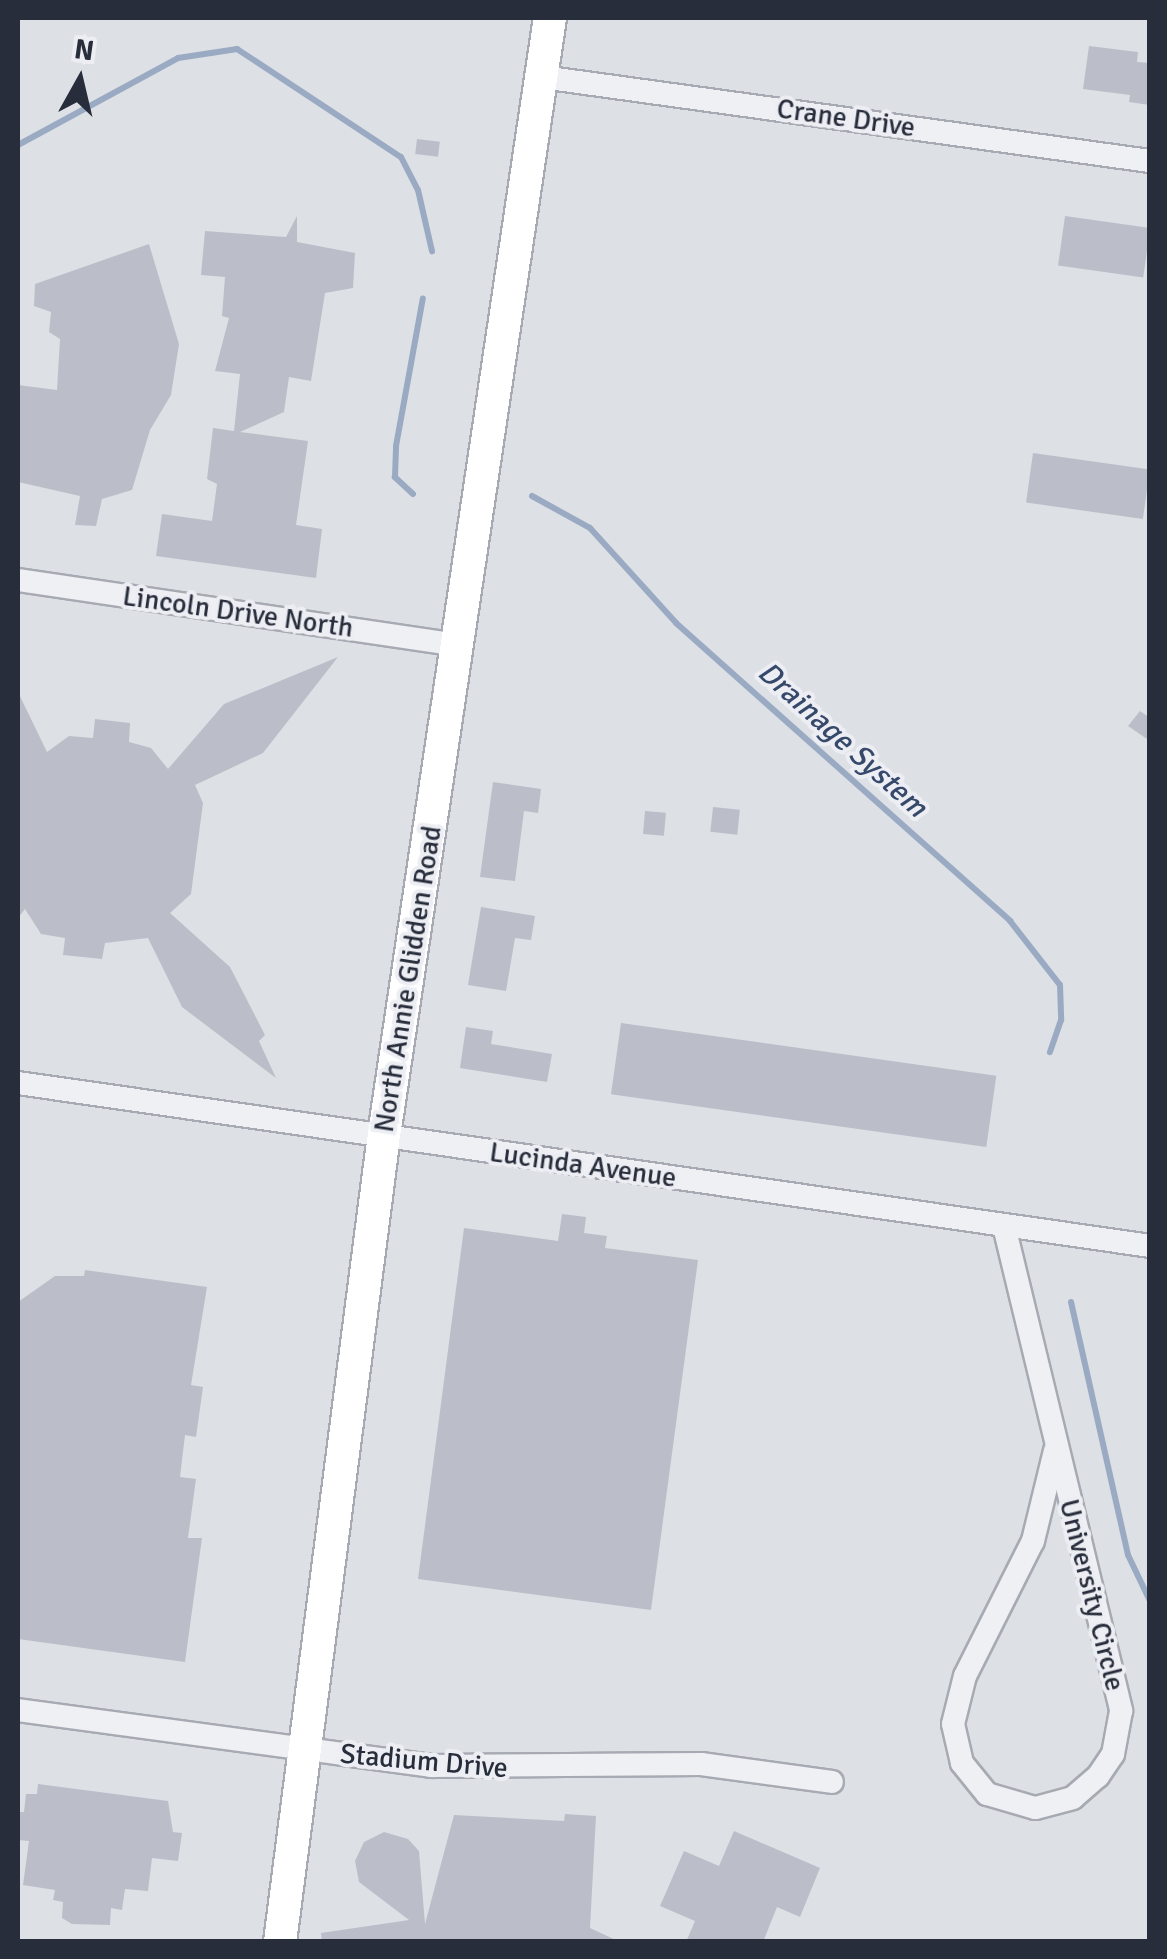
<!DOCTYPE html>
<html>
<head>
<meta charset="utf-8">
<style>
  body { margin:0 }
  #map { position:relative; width:1167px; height:1959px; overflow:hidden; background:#dde0e5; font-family:Signika,sans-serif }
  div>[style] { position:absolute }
  .stream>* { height:6px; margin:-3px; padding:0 3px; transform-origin:3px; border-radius:3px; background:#9aaac3 }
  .building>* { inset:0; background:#bbbec8; transform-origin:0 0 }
  .roads { filter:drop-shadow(2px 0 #a7aab2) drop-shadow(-2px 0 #a7aab2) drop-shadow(0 2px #a7aab2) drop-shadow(0 -2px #a7aab2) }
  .minor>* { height:22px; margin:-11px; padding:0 11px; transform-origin:11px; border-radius:11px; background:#eff0f4 }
  .secondary>* { height:32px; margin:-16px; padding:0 16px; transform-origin:16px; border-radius:16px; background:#fff }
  span { translate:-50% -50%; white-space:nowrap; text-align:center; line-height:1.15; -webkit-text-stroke:8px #eceef3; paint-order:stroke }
  .street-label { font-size:28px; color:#282d3b }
  .water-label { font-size:30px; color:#36496b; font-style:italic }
  .frame { position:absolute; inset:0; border:20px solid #282d3b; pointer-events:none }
  .north { position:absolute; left:30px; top:30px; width:100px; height:100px; -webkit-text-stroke:8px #eceef3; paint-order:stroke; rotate:8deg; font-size:28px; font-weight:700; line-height:40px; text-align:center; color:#282d3b }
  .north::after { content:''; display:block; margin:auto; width:35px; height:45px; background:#282d3b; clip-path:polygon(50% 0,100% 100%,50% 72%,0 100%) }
</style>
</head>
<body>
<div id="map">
  <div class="stream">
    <div style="left:18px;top:145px;width:182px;rotate:-28.5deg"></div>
    <div style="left:178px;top:58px;width:60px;rotate:-8.7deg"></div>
    <div style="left:237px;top:49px;width:196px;rotate:33.4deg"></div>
    <div style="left:401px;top:157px;width:37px;rotate:63deg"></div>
    <div style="left:418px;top:190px;width:63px;rotate:77.1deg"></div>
    <div style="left:413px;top:494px;width:25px;rotate:-137deg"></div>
    <div style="left:395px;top:477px;width:31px;rotate:-88deg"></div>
    <div style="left:396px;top:446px;width:150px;rotate:-79.7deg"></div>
    <div style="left:532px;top:496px;width:66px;rotate:28.9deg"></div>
    <div style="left:590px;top:528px;width:128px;rotate:47.8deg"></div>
    <div style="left:676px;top:623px;width:448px;rotate:41.7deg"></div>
    <div style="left:1010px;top:921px;width:81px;rotate:52deg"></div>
    <div style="left:1060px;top:985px;width:35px;rotate:88deg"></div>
    <div style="left:1061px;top:1020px;width:34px;rotate:109deg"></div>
    <div style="left:1071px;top:1302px;width:259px;rotate:77.3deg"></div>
    <div style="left:1128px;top:1555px;width:51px;rotate:64.4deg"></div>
  </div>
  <div class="building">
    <div style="clip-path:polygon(1089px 46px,1138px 52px,1137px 62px,1150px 63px,1150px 105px,1129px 102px,1130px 95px,1083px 89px)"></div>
    <div style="left:417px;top:139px;width:23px;height:15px;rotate:7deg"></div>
    <div style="clip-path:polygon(297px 216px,297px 242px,355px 253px,353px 288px,325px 293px,311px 381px,289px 377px,284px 412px,240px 432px,308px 441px,296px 525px,322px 529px,316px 578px,156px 556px,162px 514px,212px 521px,217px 484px,207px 479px,213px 428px,234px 431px,240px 374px,215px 371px,229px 318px,222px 316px,225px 277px,201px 275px,205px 231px,286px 237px)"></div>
    <div style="left:1065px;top:216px;width:86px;height:50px;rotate:8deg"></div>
    <div style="clip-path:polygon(149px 244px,179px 344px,171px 395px,150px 430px,132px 490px,102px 499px,96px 526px,75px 525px,80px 496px,18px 482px,18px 385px,57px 390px,60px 339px,49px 332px,51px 312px,34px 306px,35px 284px)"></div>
    <div style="left:1033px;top:453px;width:118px;height:50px;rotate:8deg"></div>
    <div style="clip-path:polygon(338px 657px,263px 753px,195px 785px,203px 803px,191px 894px,170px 913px,230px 967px,265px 1035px,259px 1041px,276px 1078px,182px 1007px,148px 938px,105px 943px,102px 959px,63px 955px,65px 938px,41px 934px,25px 909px,18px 918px,18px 692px,47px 752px,69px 736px,93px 738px,95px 719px,130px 723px,129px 742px,151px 748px,168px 769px,224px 704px)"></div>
    <div style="clip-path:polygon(1140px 711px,1150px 718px,1150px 741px,1128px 726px)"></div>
    <div style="clip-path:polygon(493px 782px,541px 789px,538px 813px,524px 811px,515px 881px,480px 877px)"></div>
    <div style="left:713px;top:807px;width:27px;height:25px;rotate:6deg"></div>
    <div style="left:645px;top:811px;width:21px;height:23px;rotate:5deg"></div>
    <div style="clip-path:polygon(481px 907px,535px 916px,531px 940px,515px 938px,506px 991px,468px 985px)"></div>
    <div style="left:621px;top:1023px;width:379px;height:72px;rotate:8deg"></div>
    <div style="clip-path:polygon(466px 1027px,493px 1031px,491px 1044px,552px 1054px,547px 1082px,460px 1068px)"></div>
    <div style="clip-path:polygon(562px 1214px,586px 1217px,584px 1233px,607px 1236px,605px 1248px,698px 1260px,651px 1610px,418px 1579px,464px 1228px,558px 1241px)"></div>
    <div style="clip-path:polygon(85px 1270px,207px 1287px,191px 1385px,203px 1387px,196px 1437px,185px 1435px,180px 1477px,196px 1479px,188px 1538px,202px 1538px,185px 1662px,18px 1639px,18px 1302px,55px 1276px,84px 1276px)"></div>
    <div style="clip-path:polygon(38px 1784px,168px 1801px,173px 1832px,182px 1833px,178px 1861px,152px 1858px,148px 1891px,125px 1889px,122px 1910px,111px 1908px,110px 1925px,72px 1924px,62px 1918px,63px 1902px,53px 1900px,55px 1890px,23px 1885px,29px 1841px,18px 1840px,18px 1812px,24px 1812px,26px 1794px,37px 1794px)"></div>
    <div style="clip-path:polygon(565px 1814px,596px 1816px,590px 1928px,620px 1942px,322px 1942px,321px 1933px,409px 1920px,359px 1882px,355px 1861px,364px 1842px,384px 1832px,408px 1839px,419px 1851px,425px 1924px,454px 1815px,564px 1821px)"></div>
    <div style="clip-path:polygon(734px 1831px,820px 1868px,800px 1917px,777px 1907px,763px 1942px,686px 1942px,695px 1921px,660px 1906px,684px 1851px,719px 1866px)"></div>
  </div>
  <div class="roads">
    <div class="minor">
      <div style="left:542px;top:77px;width:614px;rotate:7.87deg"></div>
      <div style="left:18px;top:580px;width:445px;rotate:8.4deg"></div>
      <div style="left:18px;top:1083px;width:1144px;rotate:8.19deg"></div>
      <div style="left:1004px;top:1226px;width:499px;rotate:76.4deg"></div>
      <div style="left:1121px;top:1711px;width:44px;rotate:100.5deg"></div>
      <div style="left:1113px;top:1754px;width:27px;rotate:124deg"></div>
      <div style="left:1098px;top:1776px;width:33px;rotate:139deg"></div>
      <div style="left:1073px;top:1798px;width:39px;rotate:165deg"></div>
      <div style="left:1035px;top:1808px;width:50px;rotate:-163.7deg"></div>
      <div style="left:987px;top:1794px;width:40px;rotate:-129deg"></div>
      <div style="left:962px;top:1763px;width:40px;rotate:-103deg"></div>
      <div style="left:953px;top:1724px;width:49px;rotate:-76deg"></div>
      <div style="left:965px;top:1676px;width:151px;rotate:-63.3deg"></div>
      <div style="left:1033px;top:1541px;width:93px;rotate:-76.3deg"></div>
      <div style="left:18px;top:1710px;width:417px;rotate:7.7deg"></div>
      <div style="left:431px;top:1766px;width:270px;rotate:-0.4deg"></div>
      <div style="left:701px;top:1764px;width:132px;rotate:7.8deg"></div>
    </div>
    <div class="secondary">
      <div style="left:280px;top:1942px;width:814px;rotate:-82.66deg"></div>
      <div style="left:384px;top:1135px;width:1129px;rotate:-81.55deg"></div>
    </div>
  </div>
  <div class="street-label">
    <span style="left:846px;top:118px;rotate:8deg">Crane Drive</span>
    <span style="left:238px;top:612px;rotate:8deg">Lincoln Drive North</span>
    <span style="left:408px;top:979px;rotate:-81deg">North Annie Glidden Road</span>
    <span style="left:583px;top:1165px;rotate:8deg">Lucinda Avenue</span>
    <span style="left:1092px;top:1595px;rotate:76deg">University Circle</span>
    <span style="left:424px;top:1761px;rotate:5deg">Stadium Drive</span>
  </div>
  <div class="water-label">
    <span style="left:842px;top:740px;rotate:42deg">Drainage System</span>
  </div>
  <div class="frame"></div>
  <div class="north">N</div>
</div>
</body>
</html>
